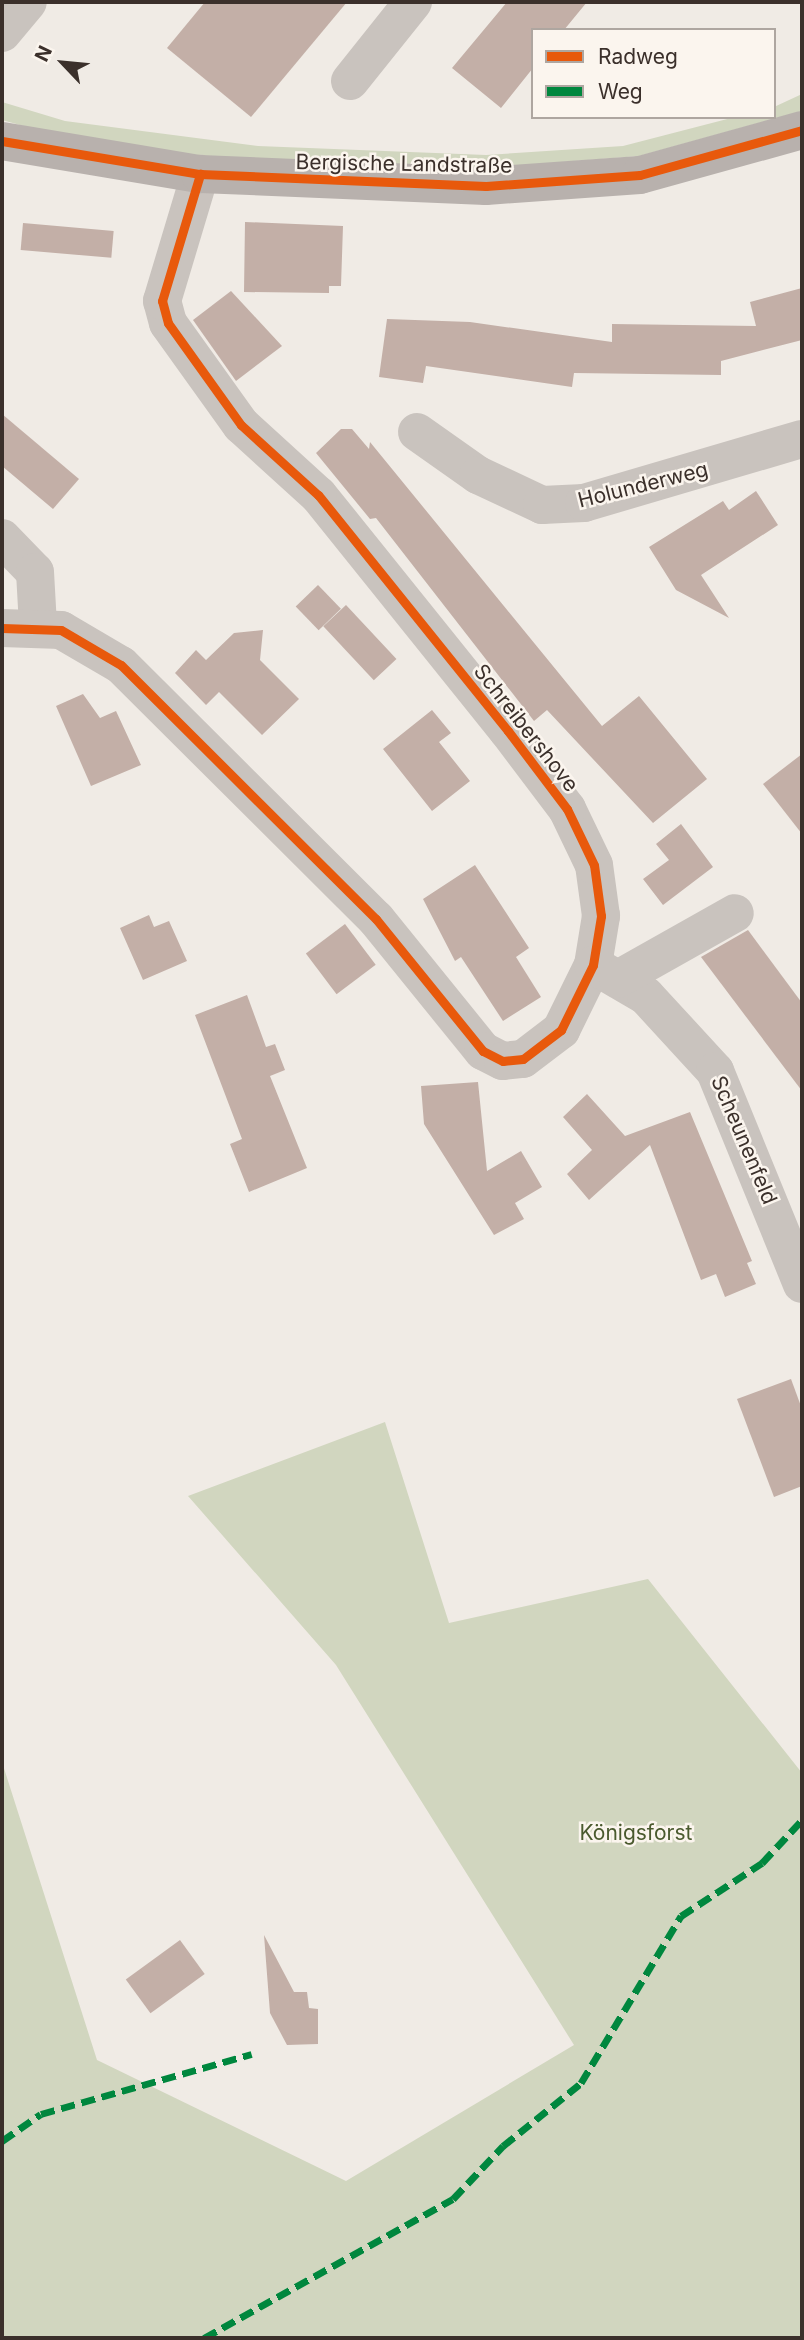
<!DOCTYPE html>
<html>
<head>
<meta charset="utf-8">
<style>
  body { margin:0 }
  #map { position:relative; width:804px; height:2340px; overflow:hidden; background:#f0ebe5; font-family:Inter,sans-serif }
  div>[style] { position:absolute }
  .green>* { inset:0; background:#d1d6bf }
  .building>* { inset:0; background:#c3afa7; transform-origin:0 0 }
  .minor>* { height:38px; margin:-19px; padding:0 19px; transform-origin:19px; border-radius:19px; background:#c9c3be }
  .major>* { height:38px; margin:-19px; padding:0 19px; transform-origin:19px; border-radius:19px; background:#b8b1ad }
  .quiet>* { height:7px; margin-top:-3.5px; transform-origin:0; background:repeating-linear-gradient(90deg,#00873e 0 14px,transparent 0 21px) }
  .cycleway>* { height:9px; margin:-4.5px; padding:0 4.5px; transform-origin:4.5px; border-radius:4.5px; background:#e8590c }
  span { translate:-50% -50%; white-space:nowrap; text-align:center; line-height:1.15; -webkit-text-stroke:5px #fbf5ee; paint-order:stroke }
  .street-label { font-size:21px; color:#3b302b }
  .park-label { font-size:21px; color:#4a5a2e }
  .frame { position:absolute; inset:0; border:4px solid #3b302b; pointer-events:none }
  .legend { position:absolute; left:531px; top:28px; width:245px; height:91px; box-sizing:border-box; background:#fbf5ee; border:2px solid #aea6a0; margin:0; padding:9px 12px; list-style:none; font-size:21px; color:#3b302b }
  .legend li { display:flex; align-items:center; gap:14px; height:35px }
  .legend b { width:35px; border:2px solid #aea6a0 }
  .north { position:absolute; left:28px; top:28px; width:70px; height:70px; -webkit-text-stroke:5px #fbf5ee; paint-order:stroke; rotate:296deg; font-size:19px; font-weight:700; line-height:28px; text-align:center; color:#3b302b }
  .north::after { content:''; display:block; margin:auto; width:24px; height:32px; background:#3b302b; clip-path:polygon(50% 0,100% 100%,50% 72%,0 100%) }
</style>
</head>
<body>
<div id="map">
  <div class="green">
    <div style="clip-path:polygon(802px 94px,802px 111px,639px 156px,487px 168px,203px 156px,56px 135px,2px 120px,2px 102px,65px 121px,258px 146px,486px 155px,623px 146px,735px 117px,774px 117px,774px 107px)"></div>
    <div style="clip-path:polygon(385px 1422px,449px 1623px,648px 1579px,802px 1773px,802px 2338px,2px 2338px,2px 1762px,97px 2060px,346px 2181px,574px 2045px,336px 1665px,188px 1496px)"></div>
  </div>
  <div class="building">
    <div style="clip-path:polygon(205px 2px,347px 2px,251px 117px,167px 48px)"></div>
    <div style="clip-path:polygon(507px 2px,587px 2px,564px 30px,533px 30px,533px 68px,501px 108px,452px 68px)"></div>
    <div style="clip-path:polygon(245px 222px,343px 226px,341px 286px,329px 286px,329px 293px,244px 292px)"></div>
    <div style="left:23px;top:223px;width:91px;height:27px;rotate:5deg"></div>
    <div style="clip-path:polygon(802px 288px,802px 340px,721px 361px,721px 375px,574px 373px,572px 387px,426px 366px,423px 383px,379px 377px,387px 319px,470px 322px,612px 342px,612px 324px,756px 326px,750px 302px)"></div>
    <div style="clip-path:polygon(231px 291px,282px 346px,236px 381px,193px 320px)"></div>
    <div style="clip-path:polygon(2px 414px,79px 479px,53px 509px,2px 466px)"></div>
    <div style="clip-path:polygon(341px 429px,352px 429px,369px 449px,370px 442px,602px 726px,639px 696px,707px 779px,653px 823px,547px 710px,534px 721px,376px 518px,370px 519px,316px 453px)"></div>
    <div style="clip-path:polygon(756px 491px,778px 525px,701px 575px,729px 618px,676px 590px,649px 547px,723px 501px,729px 510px)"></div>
    <div style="left:318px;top:585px;width:33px;height:31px;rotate:46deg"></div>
    <div style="left:346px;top:605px;width:74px;height:31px;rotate:47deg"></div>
    <div style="clip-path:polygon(263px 630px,260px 660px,299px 699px,262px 735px,219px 692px,206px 705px,175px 673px,196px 650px,206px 660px,234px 633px)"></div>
    <div style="clip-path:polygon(83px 694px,100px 718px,116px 711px,141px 765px,91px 786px,56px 706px)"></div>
    <div style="clip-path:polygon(432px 710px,451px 733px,439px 742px,470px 781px,432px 811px,383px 749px)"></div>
    <div style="clip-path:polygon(802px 754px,802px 834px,763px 784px)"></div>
    <div style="clip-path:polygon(681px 824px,713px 867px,663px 905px,643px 879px,669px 860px,656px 844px)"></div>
    <div style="clip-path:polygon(475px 865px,529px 948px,516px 957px,541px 997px,503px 1021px,461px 957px,455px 961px,423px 899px)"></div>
    <div style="clip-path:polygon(149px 915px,154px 927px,169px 921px,187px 961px,143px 980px,120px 928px)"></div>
    <div style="left:345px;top:924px;width:51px;height:49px;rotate:53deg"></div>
    <div style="clip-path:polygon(748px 930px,802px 1003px,802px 1091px,701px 957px)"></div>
    <div style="clip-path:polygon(247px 995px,266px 1047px,275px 1044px,285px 1070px,270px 1076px,307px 1168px,249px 1192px,230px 1144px,242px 1139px,195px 1015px)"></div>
    <div style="clip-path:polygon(478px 1082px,487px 1171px,521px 1151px,542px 1187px,515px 1203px,524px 1219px,494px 1235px,424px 1124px,421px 1086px)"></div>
    <div style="clip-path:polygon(587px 1094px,625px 1136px,690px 1112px,752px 1261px,747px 1263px,756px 1284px,725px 1297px,716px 1274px,701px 1280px,650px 1145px,589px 1200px,567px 1174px,592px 1150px,563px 1117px)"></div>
    <div style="clip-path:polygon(791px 1379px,802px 1409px,802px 1486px,774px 1497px,737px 1399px)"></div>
    <div style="clip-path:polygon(264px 1935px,294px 1992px,307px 1992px,309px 2008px,318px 2009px,318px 2044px,287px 2045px,270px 2013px)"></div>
    <div style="left:180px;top:1940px;width:42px;height:67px;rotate:54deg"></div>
  </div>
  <div class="minor">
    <div style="left:2px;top:33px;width:40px;rotate:-50deg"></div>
    <div style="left:350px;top:81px;width:101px;rotate:-51.4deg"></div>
    <div style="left:417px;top:432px;width:75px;rotate:35.2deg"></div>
    <div style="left:478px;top:475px;width:71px;rotate:25.1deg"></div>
    <div style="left:542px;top:505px;width:42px;rotate:-2.7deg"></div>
    <div style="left:584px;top:503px;width:227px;rotate:-16.4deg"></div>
    <div style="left:2px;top:538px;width:47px;rotate:45.9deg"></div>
    <div style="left:35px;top:572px;width:54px;rotate:86.8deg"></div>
    <div style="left:2px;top:628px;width:59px;rotate:1.9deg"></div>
    <div style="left:61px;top:630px;width:69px;rotate:30.3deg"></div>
    <div style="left:121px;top:665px;width:360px;rotate:44.9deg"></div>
    <div style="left:376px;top:919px;width:170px;rotate:51deg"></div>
    <div style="left:483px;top:1051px;width:22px;rotate:27deg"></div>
    <div style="left:503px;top:1061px;width:20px;rotate:-6deg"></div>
    <div style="left:523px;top:1059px;width:48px;rotate:-37.3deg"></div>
    <div style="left:561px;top:1030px;width:72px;rotate:-63.8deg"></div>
    <div style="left:593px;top:965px;width:50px;rotate:-80.7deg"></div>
    <div style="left:601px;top:916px;width:51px;rotate:-97.8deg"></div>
    <div style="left:594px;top:865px;width:62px;rotate:-115.7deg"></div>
    <div style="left:567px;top:809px;width:98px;rotate:-127.1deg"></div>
    <div style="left:508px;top:731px;width:303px;rotate:-128.8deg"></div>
    <div style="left:318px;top:495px;width:104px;rotate:-137.7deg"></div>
    <div style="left:241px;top:425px;width:125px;rotate:-125.6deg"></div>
    <div style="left:168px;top:323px;width:23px;rotate:-105deg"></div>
    <div style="left:162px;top:301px;width:133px;rotate:-73.3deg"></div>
    <div style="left:593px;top:965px;width:61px;rotate:30.3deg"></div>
    <div style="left:646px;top:996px;width:102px;rotate:47.4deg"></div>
    <div style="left:715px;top:1071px;width:230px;rotate:67.8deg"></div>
    <div style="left:618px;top:979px;width:134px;rotate:-29.4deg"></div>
  </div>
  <div class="major">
    <div style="left:2px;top:141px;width:201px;rotate:9.5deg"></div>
    <div style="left:200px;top:174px;width:286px;rotate:2.4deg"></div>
    <div style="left:486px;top:186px;width:154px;rotate:-4.1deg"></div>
    <div style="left:640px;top:175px;width:168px;rotate:-15.5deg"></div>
  </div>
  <div class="quiet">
    <div style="left:2px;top:2141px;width:47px;rotate:-34.7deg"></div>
    <div style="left:41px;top:2114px;width:219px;rotate:-15.9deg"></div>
    <div style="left:204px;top:2338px;width:285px;rotate:-29.2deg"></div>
    <div style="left:453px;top:2199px;width:73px;rotate:-46.7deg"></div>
    <div style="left:503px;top:2146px;width:100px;rotate:-38.9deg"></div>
    <div style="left:581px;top:2083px;width:195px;rotate:-59.1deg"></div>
    <div style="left:681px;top:1916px;width:97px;rotate:-33.2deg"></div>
    <div style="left:762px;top:1863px;width:59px;rotate:-47.1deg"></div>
  </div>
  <div class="cycleway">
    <div style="left:2px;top:141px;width:201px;rotate:9.5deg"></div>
    <div style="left:200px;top:174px;width:286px;rotate:2.4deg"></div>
    <div style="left:486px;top:186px;width:154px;rotate:-4.1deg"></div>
    <div style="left:640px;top:175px;width:168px;rotate:-15.5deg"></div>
    <div style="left:2px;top:628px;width:59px;rotate:1.9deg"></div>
    <div style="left:61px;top:630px;width:69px;rotate:30.3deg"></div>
    <div style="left:121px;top:665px;width:360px;rotate:44.9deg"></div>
    <div style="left:376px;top:919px;width:170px;rotate:51deg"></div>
    <div style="left:483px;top:1051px;width:22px;rotate:27deg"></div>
    <div style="left:503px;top:1061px;width:20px;rotate:-6deg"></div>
    <div style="left:523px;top:1059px;width:48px;rotate:-37.3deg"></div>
    <div style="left:561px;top:1030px;width:72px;rotate:-63.8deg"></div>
    <div style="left:593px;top:965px;width:50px;rotate:-80.7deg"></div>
    <div style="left:601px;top:916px;width:51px;rotate:-97.8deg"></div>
    <div style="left:594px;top:865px;width:62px;rotate:-115.7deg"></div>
    <div style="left:567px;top:809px;width:98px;rotate:-127.1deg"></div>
    <div style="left:508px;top:731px;width:303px;rotate:-128.8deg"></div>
    <div style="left:318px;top:495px;width:104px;rotate:-137.7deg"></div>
    <div style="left:241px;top:425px;width:125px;rotate:-125.6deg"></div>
    <div style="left:168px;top:323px;width:23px;rotate:-105deg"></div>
    <div style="left:162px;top:301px;width:133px;rotate:-73.3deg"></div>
  </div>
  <div class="street-label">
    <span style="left:404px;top:164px;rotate:1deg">Bergische Landstraße</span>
    <span style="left:643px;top:485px;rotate:-14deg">Holunderweg</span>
    <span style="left:526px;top:728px;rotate:52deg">Schreibershove</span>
    <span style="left:744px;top:1140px;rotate:67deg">Scheunenfeld</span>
  </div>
  <div class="park-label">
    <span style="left:636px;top:1833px">Königsforst</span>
  </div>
  <div class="frame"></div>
  <ul class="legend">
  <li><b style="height:9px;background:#e8590c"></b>Radweg</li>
  <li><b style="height:9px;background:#00873e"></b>Weg</li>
  </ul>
  <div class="north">N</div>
</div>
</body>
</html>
